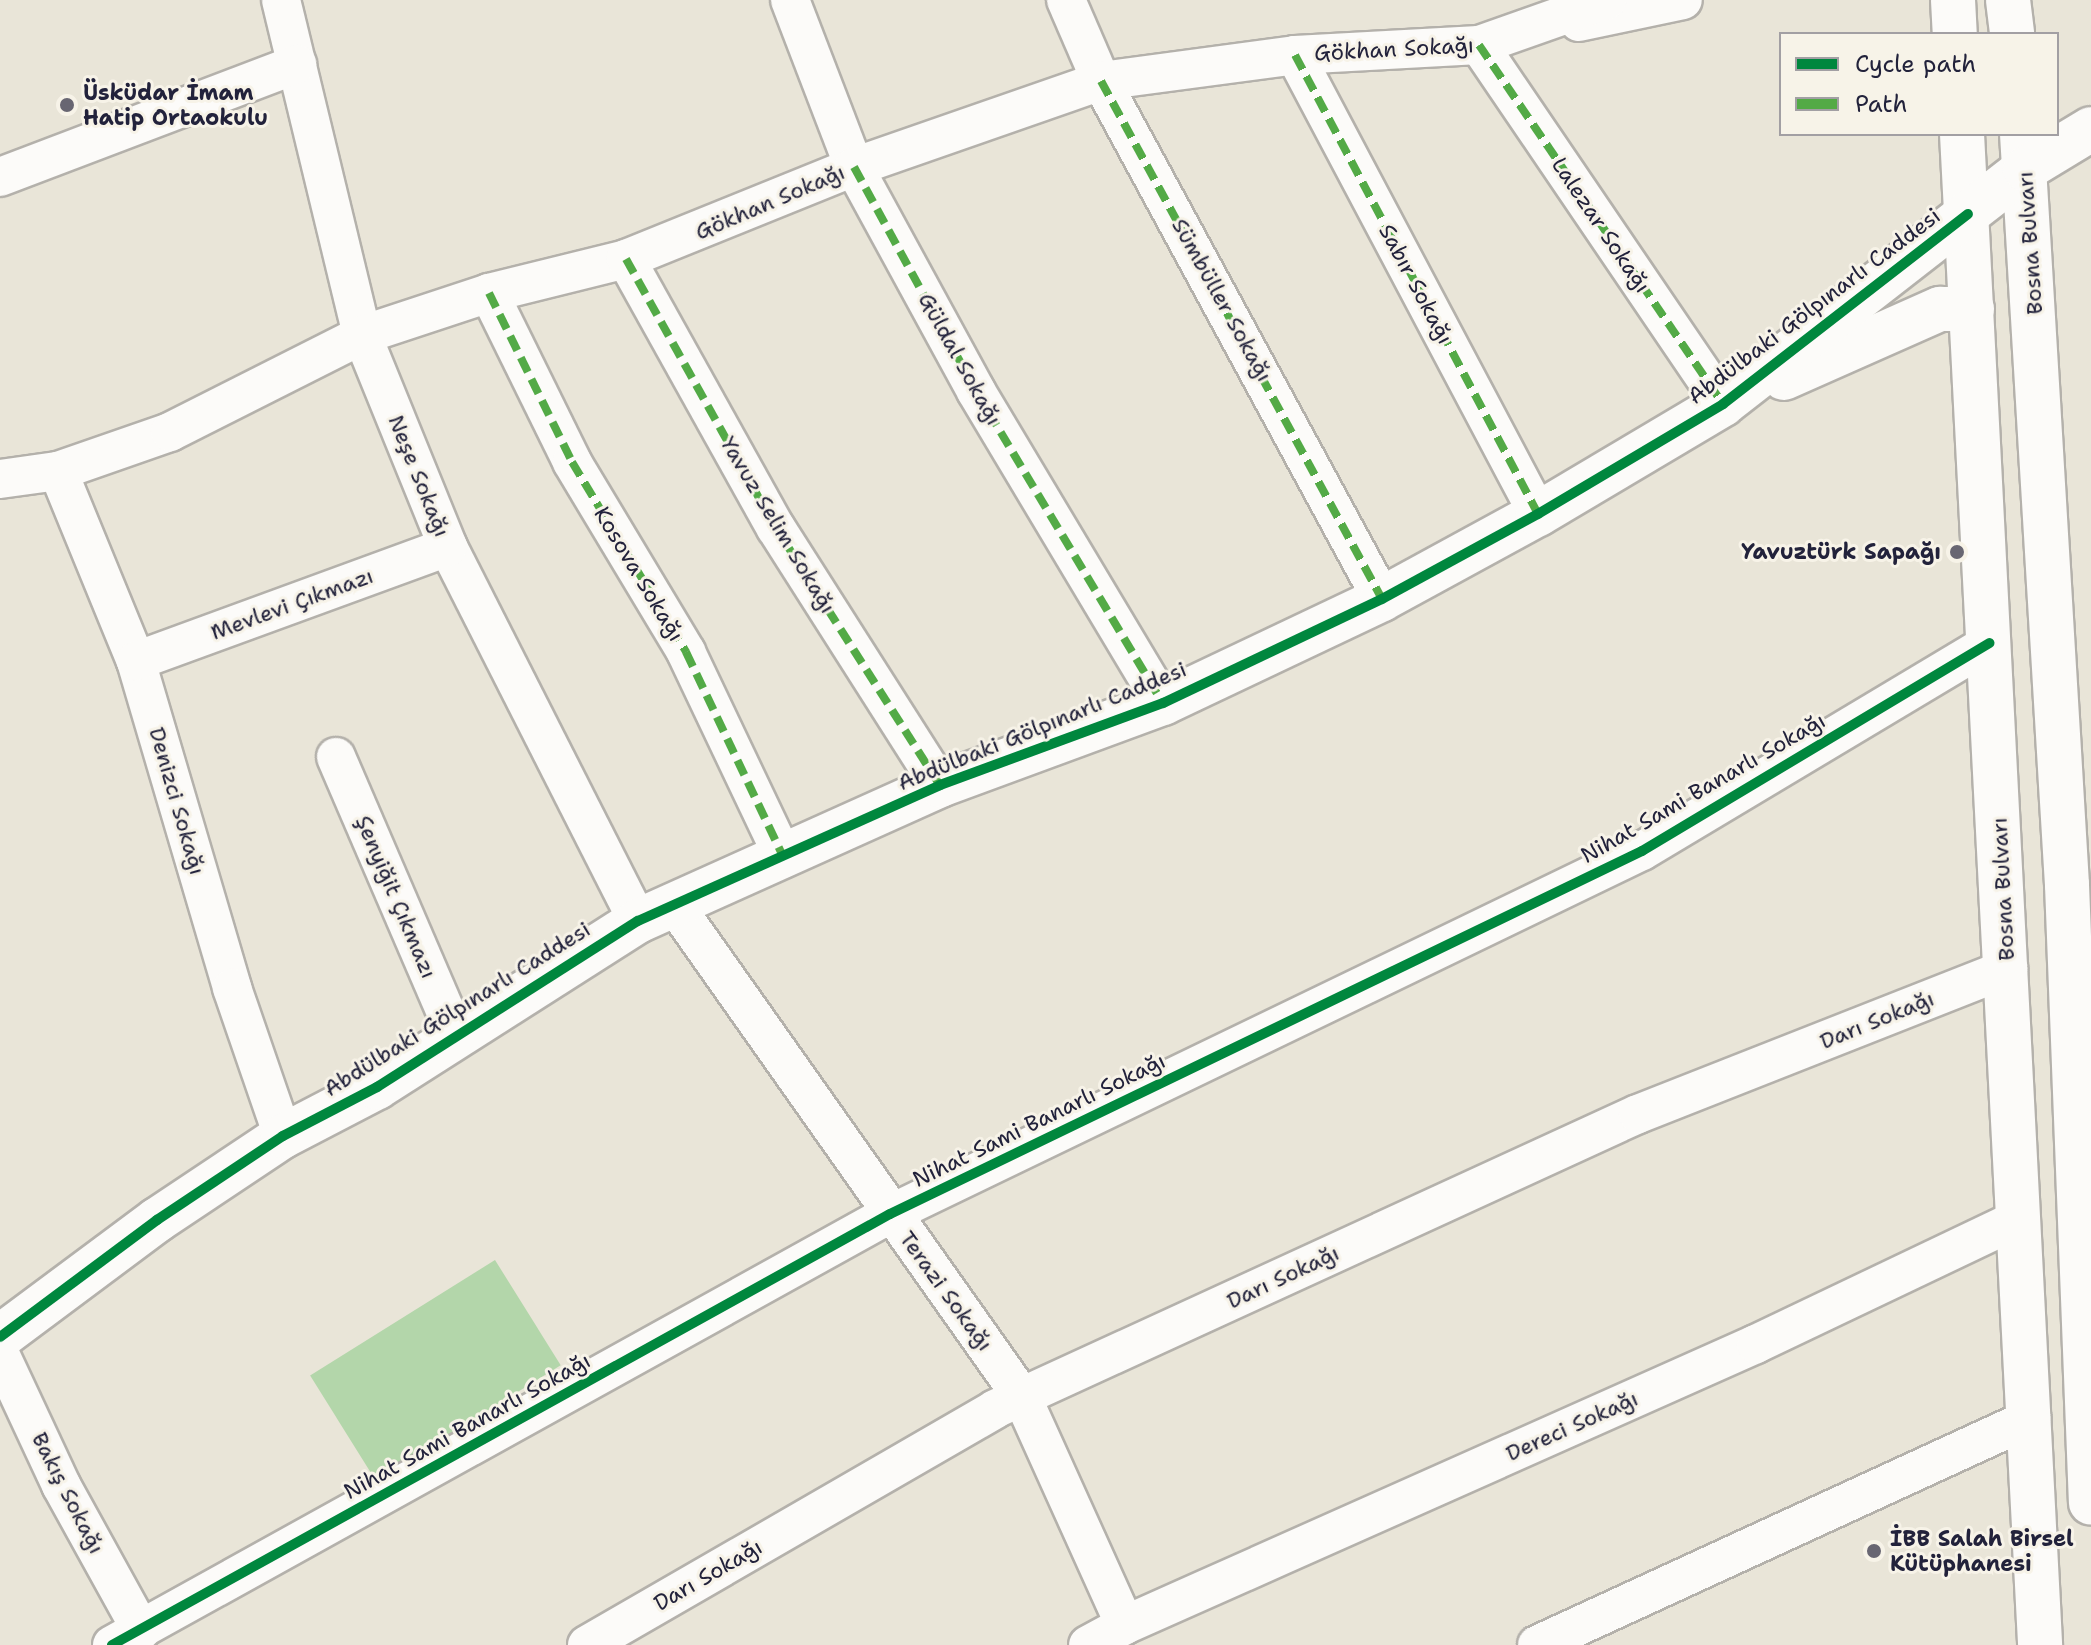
<!DOCTYPE html>
<html>
<head>
<meta charset="utf-8">
<style>
  body { margin:0 }
  #map { position:relative; width:2091px; height:1645px; overflow:hidden; background:#e9e5d8; font-family:"Shantell Sans",sans-serif }
  div>[style] { position:absolute }
  .green>* { inset:0; background:#b3d6aa; transform-origin:0 0 }
  .roads { filter:drop-shadow(2px 0 #b4b1ab) drop-shadow(-2px 0 #b4b1ab) drop-shadow(0 2px #b4b1ab) drop-shadow(0 -2px #b4b1ab) }
  .street>* { height:38px; margin:-19px; padding:0 19px; transform-origin:19px; border-radius:19px; background:#fcfbf9 }
  .secondary>* { height:44px; margin:-22px; padding:0 22px; transform-origin:22px; border-radius:22px; background:#fcfbf9 }
  .quiet>* { height:8px; margin-top:-4px; transform-origin:0; background:repeating-linear-gradient(90deg,#53aa46 0 16px,transparent 0 24px) }
  .cycleway>* { height:10px; margin:-5px; padding:0 5px; transform-origin:5px; border-radius:5px; background:#00873e }
  .dots>* { width:22px; height:22px; translate:-50% -50%; box-sizing:border-box; border:4px solid #f7f3e8; border-radius:50% }
  span { translate:-50% -50%; white-space:nowrap; text-align:center; line-height:1.15; -webkit-text-stroke:6px #f7f3e8; paint-order:stroke }
  .street-label { font-size:22px; color:#22223b }
  .poi-label { font-size:22px; color:#22223b; font-weight:700 }
  .left { translate:0 -50%; text-align:left }
  .right { translate:-100% -50%; text-align:right }
  .legend { position:absolute; left:1779px; top:32px; width:280px; height:104px; box-sizing:border-box; background:#f7f3e8; border:2px solid #a29fa3; margin:0; padding:10px 14px; list-style:none; font-size:24px; color:#22223b }
  .legend li { display:flex; align-items:center; gap:16px; height:40px }
  .legend b { width:40px; border:2px solid #a29fa3 }
</style>
</head>
<body>
<div id="map">
  <div class="green">
    <div style="left:495px;top:1260px;width:124px;height:218px;rotate:58deg"></div>
  </div>
  <div class="roads">
    <div class="street">
      <div style="left:281px;top:0;width:345px;rotate:76.4deg"></div>
      <div style="left:362px;top:335px;width:229px;rotate:67.9deg"></div>
      <div style="left:448px;top:547px;width:419px;rotate:63.1deg"></div>
      <div style="left:790px;top:0;width:179px;rotate:69deg"></div>
      <div style="left:854px;top:167px;width:255px;rotate:61.4deg"></div>
      <div style="left:976px;top:391px;width:364px;rotate:59.1deg"></div>
      <div style="left:1066px;top:0;width:88px;rotate:66.6deg"></div>
      <div style="left:1101px;top:81px;width:589px;rotate:61.52deg"></div>
      <div style="left:1579px;top:22px;width:106px;rotate:-11.9deg"></div>
      <div style="left:1479px;top:45px;width:434px;rotate:55.8deg"></div>
      <div style="left:1295px;top:55px;width:519px;rotate:62.1deg"></div>
      <div style="left:0;top:177px;width:318px;rotate:-20.8deg"></div>
      <div style="left:626px;top:259px;width:308px;rotate:60.9deg"></div>
      <div style="left:776px;top:528px;width:305px;rotate:57.5deg"></div>
      <div style="left:489px;top:293px;width:188px;rotate:63.8deg"></div>
      <div style="left:572px;top:462px;width:222px;rotate:59deg"></div>
      <div style="left:686px;top:652px;width:228px;rotate:64.6deg"></div>
      <div style="left:58px;top:471px;width:205px;rotate:67.7deg"></div>
      <div style="left:136px;top:661px;width:341px;rotate:73.6deg"></div>
      <div style="left:232px;top:988px;width:157px;rotate:71deg"></div>
      <div style="left:0;top:479px;width:59px;rotate:-7.9deg"></div>
      <div style="left:58px;top:471px;width:119px;rotate:-19.2deg"></div>
      <div style="left:170px;top:432px;width:215px;rotate:-26.8deg"></div>
      <div style="left:362px;top:335px;width:134px;rotate:-18.3deg"></div>
      <div style="left:489px;top:293px;width:141px;rotate:-13.9deg"></div>
      <div style="left:626px;top:259px;width:246px;rotate:-22deg"></div>
      <div style="left:854px;top:167px;width:262px;rotate:-19.2deg"></div>
      <div style="left:1101px;top:81px;width:196px;rotate:-7.6deg"></div>
      <div style="left:1295px;top:55px;width:184px;rotate:-3.1deg"></div>
      <div style="left:1479px;top:45px;width:136px;rotate:-19.4deg"></div>
      <div style="left:136px;top:661px;width:332px;rotate:-20.1deg"></div>
      <div style="left:336px;top:757px;width:304px;rotate:66.7deg"></div>
      <div style="left:676px;top:907px;width:600px;rotate:54.77deg"></div>
      <div style="left:1022px;top:1397px;width:250px;rotate:65.7deg"></div>
      <div style="left:1125px;top:1625px;width:42px;rotate:151.6deg"></div>
      <div style="left:0;top:1354px;width:145px;rotate:65deg"></div>
      <div style="left:61px;top:1485px;width:166px;rotate:61.1deg"></div>
      <div style="left:1125px;top:1625px;width:691px;rotate:-24deg"></div>
      <div style="left:1756px;top:1344px;width:288px;rotate:-25.5deg"></div>
      <div style="left:112px;top:1645px;width:889px;rotate:-28.99deg"></div>
      <div style="left:890px;top:1214px;width:835px;rotate:-25.77deg"></div>
      <div style="left:1642px;top:851px;width:405px;rotate:-30.9deg"></div>
      <div style="left:587px;top:1645px;width:471px;rotate:-30deg"></div>
      <div style="left:995px;top:1409px;width:707px;rotate:-24.65deg"></div>
      <div style="left:1638px;top:1114px;width:398px;rotate:-21.5deg"></div>
      <div style="left:1537px;top:1645px;width:544px;rotate:-24.68deg"></div>
    </div>
    <div class="secondary">
      <div style="left:1953px;top:0;width:34px;rotate:87deg"></div>
      <div style="left:2008px;top:0;width:34px;rotate:83deg"></div>
      <div style="left:1962px;top:134px;width:1513px;rotate:87.04deg"></div>
      <div style="left:2022px;top:134px;width:752px;rotate:86.57deg"></div>
      <div style="left:2067px;top:885px;width:618px;rotate:87.78deg"></div>
      <div style="left:1784px;top:378px;width:171px;rotate:-23.9deg"></div>
      <div style="left:1940px;top:309px;width:32px"></div>
      <div style="left:0;top:1337px;width:196px;rotate:-36.7deg"></div>
      <div style="left:157px;top:1220px;width:151px;rotate:-33.7deg"></div>
      <div style="left:283px;top:1136px;width:106px;rotate:-27.5deg"></div>
      <div style="left:377px;top:1087px;width:309px;rotate:-32.5deg"></div>
      <div style="left:638px;top:921px;width:331px;rotate:-24.2deg"></div>
      <div style="left:940px;top:785px;width:238px;rotate:-20.2deg"></div>
      <div style="left:1163px;top:703px;width:242px;rotate:-25.4deg"></div>
      <div style="left:1382px;top:599px;width:178px;rotate:-28.6deg"></div>
      <div style="left:1538px;top:514px;width:215px;rotate:-30.7deg"></div>
      <div style="left:1723px;top:404px;width:383px;rotate:-37.9deg"></div>
      <div style="left:2025px;top:169px;width:77px;rotate:-31.2deg"></div>
    </div>
  </div>
  <div class="quiet">
    <div style="left:1479px;top:45px;width:434px;rotate:55.8deg"></div>
    <div style="left:1295px;top:55px;width:519px;rotate:62.1deg"></div>
    <div style="left:1101px;top:81px;width:589px;rotate:61.52deg"></div>
    <div style="left:854px;top:167px;width:255px;rotate:61.4deg"></div>
    <div style="left:976px;top:391px;width:364px;rotate:59.1deg"></div>
    <div style="left:626px;top:259px;width:308px;rotate:60.9deg"></div>
    <div style="left:776px;top:528px;width:305px;rotate:57.5deg"></div>
    <div style="left:489px;top:293px;width:188px;rotate:63.8deg"></div>
    <div style="left:572px;top:462px;width:222px;rotate:59deg"></div>
    <div style="left:686px;top:652px;width:228px;rotate:64.6deg"></div>
  </div>
  <div class="cycleway">
    <div style="left:0;top:1337px;width:196px;rotate:-36.7deg"></div>
    <div style="left:157px;top:1220px;width:151px;rotate:-33.7deg"></div>
    <div style="left:283px;top:1136px;width:106px;rotate:-27.5deg"></div>
    <div style="left:377px;top:1087px;width:309px;rotate:-32.5deg"></div>
    <div style="left:638px;top:921px;width:331px;rotate:-24.2deg"></div>
    <div style="left:940px;top:785px;width:238px;rotate:-20.2deg"></div>
    <div style="left:1163px;top:703px;width:242px;rotate:-25.4deg"></div>
    <div style="left:1382px;top:599px;width:178px;rotate:-28.6deg"></div>
    <div style="left:1538px;top:514px;width:215px;rotate:-30.7deg"></div>
    <div style="left:1723px;top:404px;width:310px;rotate:-37.8deg"></div>
    <div style="left:112px;top:1645px;width:889px;rotate:-28.99deg"></div>
    <div style="left:890px;top:1214px;width:835px;rotate:-25.77deg"></div>
    <div style="left:1642px;top:851px;width:405px;rotate:-30.9deg"></div>
  </div>
  <div class="dots">
    <div style="left:67px;top:105px;background:#686672"></div>
    <div style="left:1957px;top:552px;background:#686672"></div>
    <div style="left:1874px;top:1551px;background:#686672"></div>
  </div>
  <div class="street-label">
    <span style="left:1394px;top:49px;rotate:-3deg">Gökhan Sokağı</span>
    <span style="left:770px;top:202px;rotate:-23deg">Gökhan Sokağı</span>
    <span style="left:1601px;top:225px;rotate:56deg">Lalezar Sokağı</span>
    <span style="left:2030px;top:243px;rotate:-94deg">Bosna Bulvarı</span>
    <span style="left:1416px;top:284px;rotate:62deg">Sabır Sokağı</span>
    <span style="left:1222px;top:300px;rotate:61deg">Sümbüller Sokağı</span>
    <span style="left:1814px;top:306px;rotate:-37deg">Abdülbaki Gölpınarlı Caddesi</span>
    <span style="left:960px;top:359px;rotate:61deg">Güldal Sokağı</span>
    <span style="left:419px;top:476px;rotate:68deg">Neşe Sokağı</span>
    <span style="left:778px;top:525px;rotate:59deg">Yavuz Selim Sokağı</span>
    <span style="left:639px;top:574px;rotate:59deg">Kosova Sokağı</span>
    <span style="left:292px;top:604px;rotate:-20deg">Mevlevi Çıkmazı</span>
    <span style="left:1042px;top:726px;rotate:-22deg">Abdülbaki Gölpınarlı Caddesi</span>
    <span style="left:1703px;top:788px;rotate:-30deg">Nihat Sami Banarlı Sokağı</span>
    <span style="left:177px;top:801px;rotate:74deg">Denizci Sokağı</span>
    <span style="left:2003px;top:889px;rotate:-93deg">Bosna Bulvarı</span>
    <span style="left:396px;top:897px;rotate:67deg">Şenyiğit Çıkmazı</span>
    <span style="left:457px;top:1009px;rotate:-32deg">Abdülbaki Gölpınarlı Caddesi</span>
    <span style="left:1877px;top:1020px;rotate:-22deg">Darı Sokağı</span>
    <span style="left:1039px;top:1120px;rotate:-26deg">Nihat Sami Banarlı Sokağı</span>
    <span style="left:1283px;top:1277px;rotate:-25deg">Darı Sokağı</span>
    <span style="left:946px;top:1291px;rotate:54deg">Terazi Sokağı</span>
    <span style="left:467px;top:1426px;rotate:-29deg">Nihat Sami Banarlı Sokağı</span>
    <span style="left:1572px;top:1426px;rotate:-24deg">Dereci Sokağı</span>
    <span style="left:68px;top:1493px;rotate:63deg">Bakış Sokağı</span>
    <span style="left:708px;top:1575px;rotate:-30deg">Darı Sokağı</span>
  </div>
  <div class="poi-label">
    <span class="left" style="left:83px;top:105px">Üsküdar İmam<br>Hatip Ortaokulu</span>
    <span class="right" style="left:1941px;top:552px">Yavuztürk Sapağı</span>
    <span class="left" style="left:1890px;top:1551px">İBB Salah Birsel<br>Kütüphanesi</span>
  </div>
  <ul class="legend">
  <li><b style="height:10px;background:#00873e"></b>Cycle path</li>
  <li><b style="height:10px;background:#53aa46"></b>Path</li>
  </ul>
</div>
</body>
</html>
